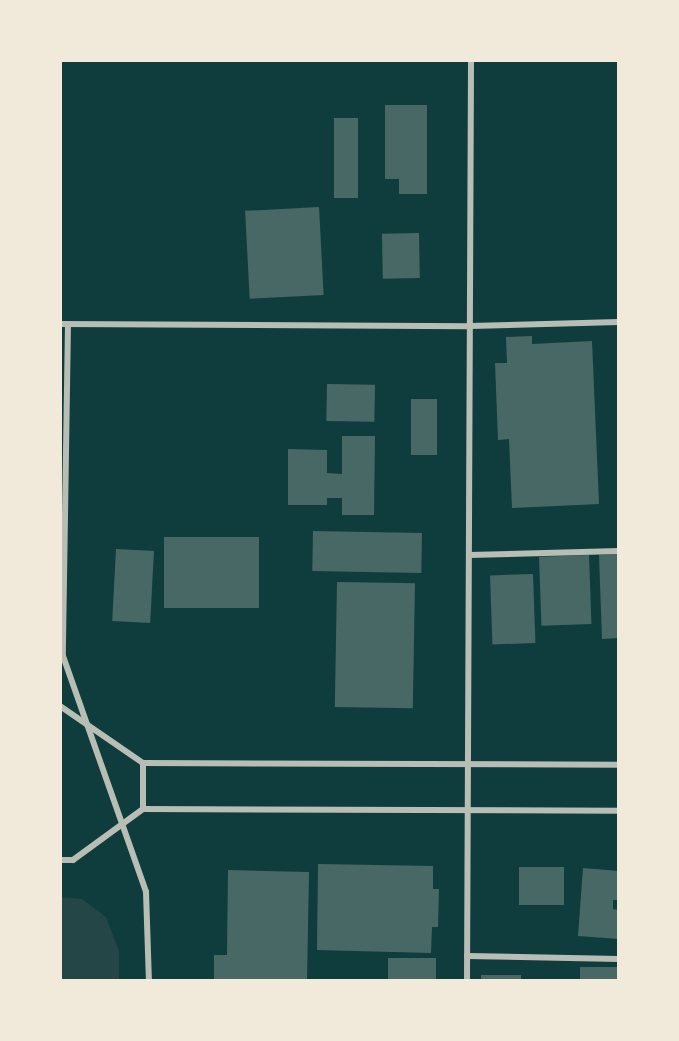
<!DOCTYPE html>
<html>
<head>
<meta charset="utf-8">
<style>
  body { margin:0 }
  #map { position:relative; width:679px; height:1041px; overflow:hidden; background:#0f3d3e; font-family:Figtree,sans-serif }
  div>[style] { position:absolute }
  .green>* { inset:0; background:#244646 }
  .building>* { inset:0; background:#486865; transform-origin:0 0 }
  .minor>* { height:6px; margin:-3px; padding:0 3px; transform-origin:3px; border-radius:3px; background:#b8beb3 }
  span { translate:-50% -50%; white-space:nowrap; text-align:center; line-height:1.15; -webkit-text-stroke:4.5px #f1e9da; paint-order:stroke }
  .frame { position:absolute; inset:0; border:62px solid #f1e9da; pointer-events:none }
</style>
</head>
<body>
<div id="map">
  <div class="green">
    <div style="clip-path:polygon(60px 897px,82px 899px,106px 917px,119px 951px,119px 981px,60px 981px)"></div>
  </div>
  <div class="building">
    <div style="clip-path:polygon(385px 105px,427px 105px,427px 194px,399px 194px,399px 179px,385px 179px)"></div>
    <div style="left:334px;top:118px;width:24px;height:80px"></div>
    <div style="left:319px;top:207px;width:88px;height:74px;rotate:87deg"></div>
    <div style="left:419px;top:233px;width:45px;height:37px;rotate:89deg"></div>
    <div style="clip-path:polygon(532px 336px,532px 344px,592px 341px,599px 504px,512px 508px,509px 439px,498px 440px,495px 363px,507px 363px,506px 337px)"></div>
    <div style="left:327px;top:384px;width:48px;height:37px;rotate:1deg"></div>
    <div style="left:411px;top:399px;width:26px;height:56px"></div>
    <div style="clip-path:polygon(342px 436px,375px 436px,374px 515px,342px 515px,342px 498px,327px 498px,327px 505px,288px 505px,288px 449px,327px 450px,327px 473px,342px 474px)"></div>
    <div style="left:313px;top:531px;width:109px;height:40px;rotate:1deg"></div>
    <div style="left:164px;top:537px;width:95px;height:71px"></div>
    <div style="left:116px;top:549px;width:38px;height:72px;rotate:3deg"></div>
    <div style="clip-path:polygon(619px 554px,619px 638px,602px 639px,599px 555px)"></div>
    <div style="left:589px;top:555px;width:69px;height:50px;rotate:88deg"></div>
    <div style="left:533px;top:574px;width:69px;height:43px;rotate:88deg"></div>
    <div style="left:337px;top:582px;width:78px;height:125px;rotate:1deg"></div>
    <div style="clip-path:polygon(318px 864px,433px 866px,433px 889px,439px 889px,438px 927px,432px 927px,431px 953px,317px 950px)"></div>
    <div style="left:564px;top:867px;width:38px;height:45px;rotate:90deg"></div>
    <div style="clip-path:polygon(583px 868px,619px 871px,619px 900px,613px 900px,613px 909px,619px 910px,619px 939px,578px 936px)"></div>
    <div style="clip-path:polygon(228px 870px,309px 872px,307px 981px,214px 981px,214px 955px,227px 955px)"></div>
    <div style="left:388px;top:958px;width:48px;height:23px"></div>
    <div style="left:619px;top:967px;width:14px;height:39px;rotate:90deg"></div>
    <div style="left:481px;top:975px;width:40px;height:6px"></div>
  </div>
  <div class="minor">
    <div style="left:60px;top:324px;width:410px;rotate:0.3deg"></div>
    <div style="left:470px;top:326px;width:149px;rotate:-1.5deg"></div>
    <div style="left:68px;top:324px;width:332px;rotate:90.9deg"></div>
    <div style="left:63px;top:656px;width:250px;rotate:70.6deg"></div>
    <div style="left:146px;top:892px;width:89px;rotate:88.1deg"></div>
    <div style="left:469px;top:555px;width:150px;rotate:-1.5deg"></div>
    <div style="left:60px;top:706px;width:101px;rotate:34.5deg"></div>
    <div style="left:143px;top:763px;width:476px;rotate:0.2deg"></div>
    <div style="left:143px;top:809px;width:46px;rotate:-90deg"></div>
    <div style="left:60px;top:860px;width:13px"></div>
    <div style="left:73px;top:860px;width:87px;rotate:-36.1deg"></div>
    <div style="left:143px;top:809px;width:476px;rotate:0.2deg"></div>
    <div style="left:467px;top:956px;width:152px;rotate:1.1deg"></div>
    <div style="left:467px;top:981px;width:921px;rotate:-89.75deg"></div>
  </div>
  <div class="frame"></div>
</div>
</body>
</html>
